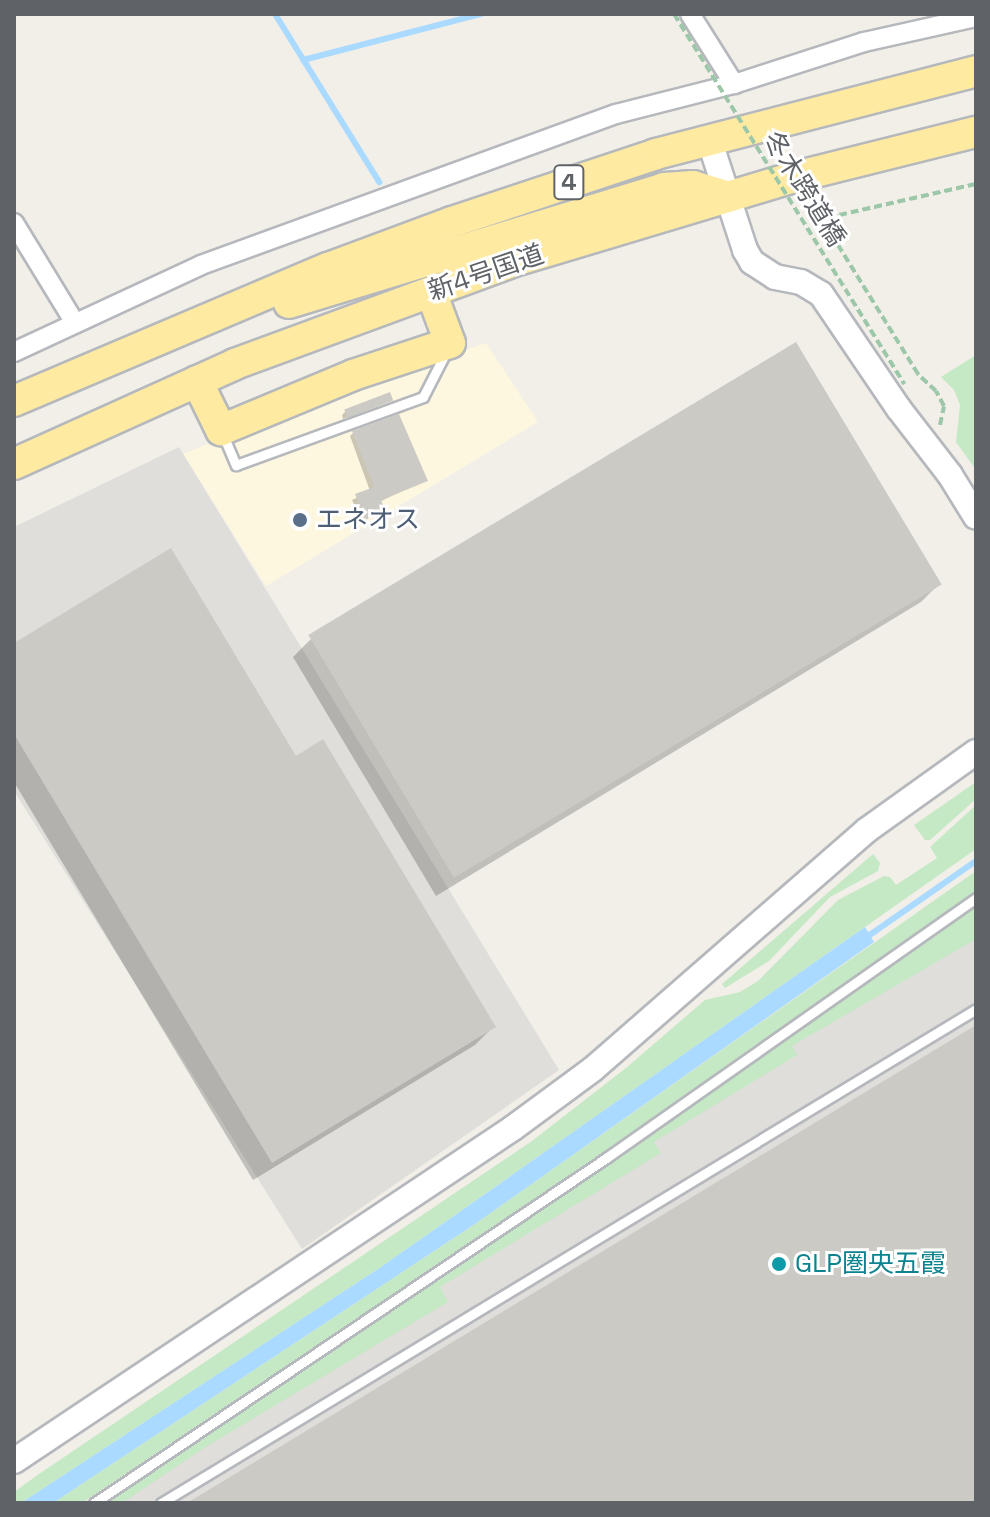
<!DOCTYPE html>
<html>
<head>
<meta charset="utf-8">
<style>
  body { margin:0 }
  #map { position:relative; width:990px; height:1517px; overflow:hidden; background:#f1efe8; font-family:"Space Grotesk","Noto Sans JP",sans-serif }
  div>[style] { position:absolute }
  .commercial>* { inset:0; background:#fef7e0 }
  .industrial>* { inset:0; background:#e0deda }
  .green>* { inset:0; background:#c5e8c5 }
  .water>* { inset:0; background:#aadaff }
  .shadow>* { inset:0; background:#0003 }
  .stream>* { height:6px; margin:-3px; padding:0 3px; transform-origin:3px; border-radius:3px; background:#aadaff }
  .building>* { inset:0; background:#cccac5; transform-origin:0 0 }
  .path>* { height:4px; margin-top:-2px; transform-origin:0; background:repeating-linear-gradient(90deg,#9cc7a9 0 8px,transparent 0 12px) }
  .roads { filter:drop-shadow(2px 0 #b5b8bc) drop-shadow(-2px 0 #b5b8bc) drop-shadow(0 2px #b5b8bc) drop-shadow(0 -2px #b5b8bc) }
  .service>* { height:9px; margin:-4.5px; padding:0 4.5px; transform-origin:4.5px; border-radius:4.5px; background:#fff }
  .minor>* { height:18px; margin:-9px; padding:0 9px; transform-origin:9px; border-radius:9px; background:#fff }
  .tertiary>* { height:24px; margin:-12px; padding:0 12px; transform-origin:12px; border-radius:12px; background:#fff }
  .trunk>* { height:30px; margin:-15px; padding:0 15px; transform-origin:15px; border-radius:15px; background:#feeaa1 }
  .path-bridge>* { height:4px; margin-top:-2px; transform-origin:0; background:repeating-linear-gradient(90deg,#9cc7a9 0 8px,transparent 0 12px) }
  .dots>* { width:22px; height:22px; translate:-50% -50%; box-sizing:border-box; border:4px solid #fff; border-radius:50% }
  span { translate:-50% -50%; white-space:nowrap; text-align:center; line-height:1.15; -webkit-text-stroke:6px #fff; paint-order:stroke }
  .shield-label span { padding:2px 6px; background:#fff; border:2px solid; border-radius:6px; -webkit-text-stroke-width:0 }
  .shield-label { font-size:24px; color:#5f6368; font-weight:700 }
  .street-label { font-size:26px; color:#5f6368 }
  .service-label { font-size:26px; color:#4e5e75 }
  .left { translate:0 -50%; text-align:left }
  .culture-label { font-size:26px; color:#0d838f }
  .frame { position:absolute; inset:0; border:16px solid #5f6368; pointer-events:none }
</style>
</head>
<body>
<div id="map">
  <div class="commercial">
    <div style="clip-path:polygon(486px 343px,538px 422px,266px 586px,183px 454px,333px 393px)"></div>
  </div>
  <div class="industrial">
    <div style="clip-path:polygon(179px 447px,559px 1070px,302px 1249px,14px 791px,14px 527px)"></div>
    <div style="clip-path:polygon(976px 906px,976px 1503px,108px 1503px,597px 1173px)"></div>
  </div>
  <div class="green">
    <div style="clip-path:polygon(976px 355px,976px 470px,956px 442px,960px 405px,954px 390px,941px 377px)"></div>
    <div style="clip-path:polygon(976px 782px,976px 799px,930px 840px,925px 840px,914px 825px)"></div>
    <div style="clip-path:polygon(976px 805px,976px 849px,381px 1267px,21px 1503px,14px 1503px,14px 1492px,39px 1474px,532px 1141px,626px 1068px,705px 1000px,740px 992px,758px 981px,838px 900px,884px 876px,890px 877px,896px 885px,937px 858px,930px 847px)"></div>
    <div style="clip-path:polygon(873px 854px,880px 863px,878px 871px,830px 897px,769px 961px,725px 988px,722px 984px)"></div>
    <div style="clip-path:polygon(976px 871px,976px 891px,585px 1165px,82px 1503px,53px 1503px,475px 1224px)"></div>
    <div style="clip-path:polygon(976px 906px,976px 939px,792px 1046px,797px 1055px,654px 1142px,661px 1153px,440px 1287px,448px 1302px,204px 1448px,122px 1503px,108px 1503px,597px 1173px)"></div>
  </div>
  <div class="water">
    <div style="clip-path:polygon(865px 927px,874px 942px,475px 1224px,53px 1503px,21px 1503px,381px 1267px)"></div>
  </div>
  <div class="shadow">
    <div style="clip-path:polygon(391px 399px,343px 419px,342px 415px,346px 411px)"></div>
    <div style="clip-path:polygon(354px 432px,426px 480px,379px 502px,378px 512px,362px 522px,352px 500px,370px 491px,350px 436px)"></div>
    <div style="clip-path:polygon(939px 584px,921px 602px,436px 896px,293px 657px,311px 639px)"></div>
    <div style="clip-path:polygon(14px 645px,295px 758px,494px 1026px,475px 1045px,253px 1180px,14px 782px)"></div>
  </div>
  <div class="stream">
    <div style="left:275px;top:14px;width:198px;rotate:58.2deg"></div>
    <div style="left:303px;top:60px;width:184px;rotate:-14.5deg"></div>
    <div style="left:864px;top:939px;width:136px;rotate:-34.9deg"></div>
  </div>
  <div class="building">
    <div style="left:796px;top:342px;width:283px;height:569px;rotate:59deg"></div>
    <div style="left:390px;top:392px;width:9px;height:49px;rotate:69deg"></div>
    <div style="clip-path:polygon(399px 414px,428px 481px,381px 500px,384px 508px,366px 520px,355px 494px,374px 487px,352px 431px)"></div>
    <div style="clip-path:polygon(171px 548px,296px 756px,323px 739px,496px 1027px,272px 1163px,14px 734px,14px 643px)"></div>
    <div style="clip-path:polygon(976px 1025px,976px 1503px,187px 1503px)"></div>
  </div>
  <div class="path">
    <div style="left:940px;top:425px;width:19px;rotate:-78deg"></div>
    <div style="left:944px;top:406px;width:17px;rotate:-118deg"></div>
    <div style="left:936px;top:391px;width:25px;rotate:-137deg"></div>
    <div style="left:918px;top:374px;width:155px;rotate:-121.8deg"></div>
    <div style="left:836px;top:242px;width:16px;rotate:-104deg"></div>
    <div style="left:832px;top:226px;width:13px;rotate:-58deg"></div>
    <div style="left:839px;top:215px;width:140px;rotate:-12.8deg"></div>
  </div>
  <div class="roads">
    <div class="service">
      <div style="left:223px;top:435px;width:33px;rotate:67deg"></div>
      <div style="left:236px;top:465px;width:199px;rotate:-20deg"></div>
      <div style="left:423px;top:397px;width:48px;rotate:-62.9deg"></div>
      <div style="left:94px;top:1503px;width:617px;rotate:-33.97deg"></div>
      <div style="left:606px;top:1158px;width:452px;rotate:-35.1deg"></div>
      <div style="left:161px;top:1503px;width:953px;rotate:-31.22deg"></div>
    </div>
    <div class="minor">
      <div style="left:690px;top:14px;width:83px;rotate:57.8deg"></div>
      <div style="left:14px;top:223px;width:117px;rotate:58.6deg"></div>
      <div style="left:14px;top:352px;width:206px;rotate:-24.9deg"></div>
      <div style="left:201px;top:265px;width:442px;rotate:-20deg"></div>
      <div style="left:616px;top:114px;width:122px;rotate:-14.3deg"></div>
      <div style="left:734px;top:84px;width:137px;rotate:-17.9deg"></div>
      <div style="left:864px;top:42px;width:115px;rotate:-12.6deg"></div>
    </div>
    <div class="tertiary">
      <div style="left:709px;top:139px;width:117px;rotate:72deg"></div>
      <div style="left:745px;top:250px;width:14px;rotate:60deg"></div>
      <div style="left:752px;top:262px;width:27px;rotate:33deg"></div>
      <div style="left:775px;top:277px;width:26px;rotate:11deg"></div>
      <div style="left:801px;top:282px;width:23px;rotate:31deg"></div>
      <div style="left:821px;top:294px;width:139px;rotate:55.9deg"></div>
      <div style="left:899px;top:409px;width:83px;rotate:52.3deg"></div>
      <div style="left:950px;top:475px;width:49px;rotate:58.2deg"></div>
      <div style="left:14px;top:1461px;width:600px;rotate:-33.72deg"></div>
      <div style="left:513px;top:1128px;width:99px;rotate:-36.4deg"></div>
      <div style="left:593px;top:1069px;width:364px;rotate:-41.1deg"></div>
      <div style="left:867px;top:830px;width:134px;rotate:-35.6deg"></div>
    </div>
    <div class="trunk">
      <div style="left:289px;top:303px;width:392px;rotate:-17deg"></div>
      <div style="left:664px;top:188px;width:29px;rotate:-4deg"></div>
      <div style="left:693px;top:186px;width:34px;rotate:17deg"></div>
      <div style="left:197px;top:381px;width:55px;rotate:63.9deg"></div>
      <div style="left:221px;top:430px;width:143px;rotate:-22.6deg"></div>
      <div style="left:353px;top:375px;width:102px;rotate:-18.3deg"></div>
      <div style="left:450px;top:343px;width:54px;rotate:-110.4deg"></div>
      <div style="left:14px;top:401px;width:341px;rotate:-23deg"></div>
      <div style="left:328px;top:268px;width:132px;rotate:-20.4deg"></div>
      <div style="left:452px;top:222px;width:215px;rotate:-18.4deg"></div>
      <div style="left:656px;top:154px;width:331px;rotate:-14.5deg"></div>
      <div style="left:14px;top:464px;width:243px;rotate:-24.3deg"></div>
      <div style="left:235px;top:364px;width:305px;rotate:-20.2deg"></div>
      <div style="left:521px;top:259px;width:282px;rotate:-16.7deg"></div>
      <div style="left:791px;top:178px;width:191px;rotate:-14deg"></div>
    </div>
  </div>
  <div class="path-bridge">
    <div style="left:674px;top:14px;width:436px;rotate:58.1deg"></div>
  </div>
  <div class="dots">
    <div style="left:300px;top:520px;background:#5c6f8a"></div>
    <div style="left:779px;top:1264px;background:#0f9aa8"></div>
  </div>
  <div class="shield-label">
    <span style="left:569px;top:182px">4</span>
  </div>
  <div class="street-label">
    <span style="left:804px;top:189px;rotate:58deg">冬木跨道橋</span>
    <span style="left:486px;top:273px;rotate:-19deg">新4号国道</span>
  </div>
  <div class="service-label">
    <span class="left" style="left:316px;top:520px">エネオス</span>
  </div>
  <div class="culture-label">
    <span class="left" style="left:795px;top:1264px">GLP圏央五霞</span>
  </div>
  <div class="frame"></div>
</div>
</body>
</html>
